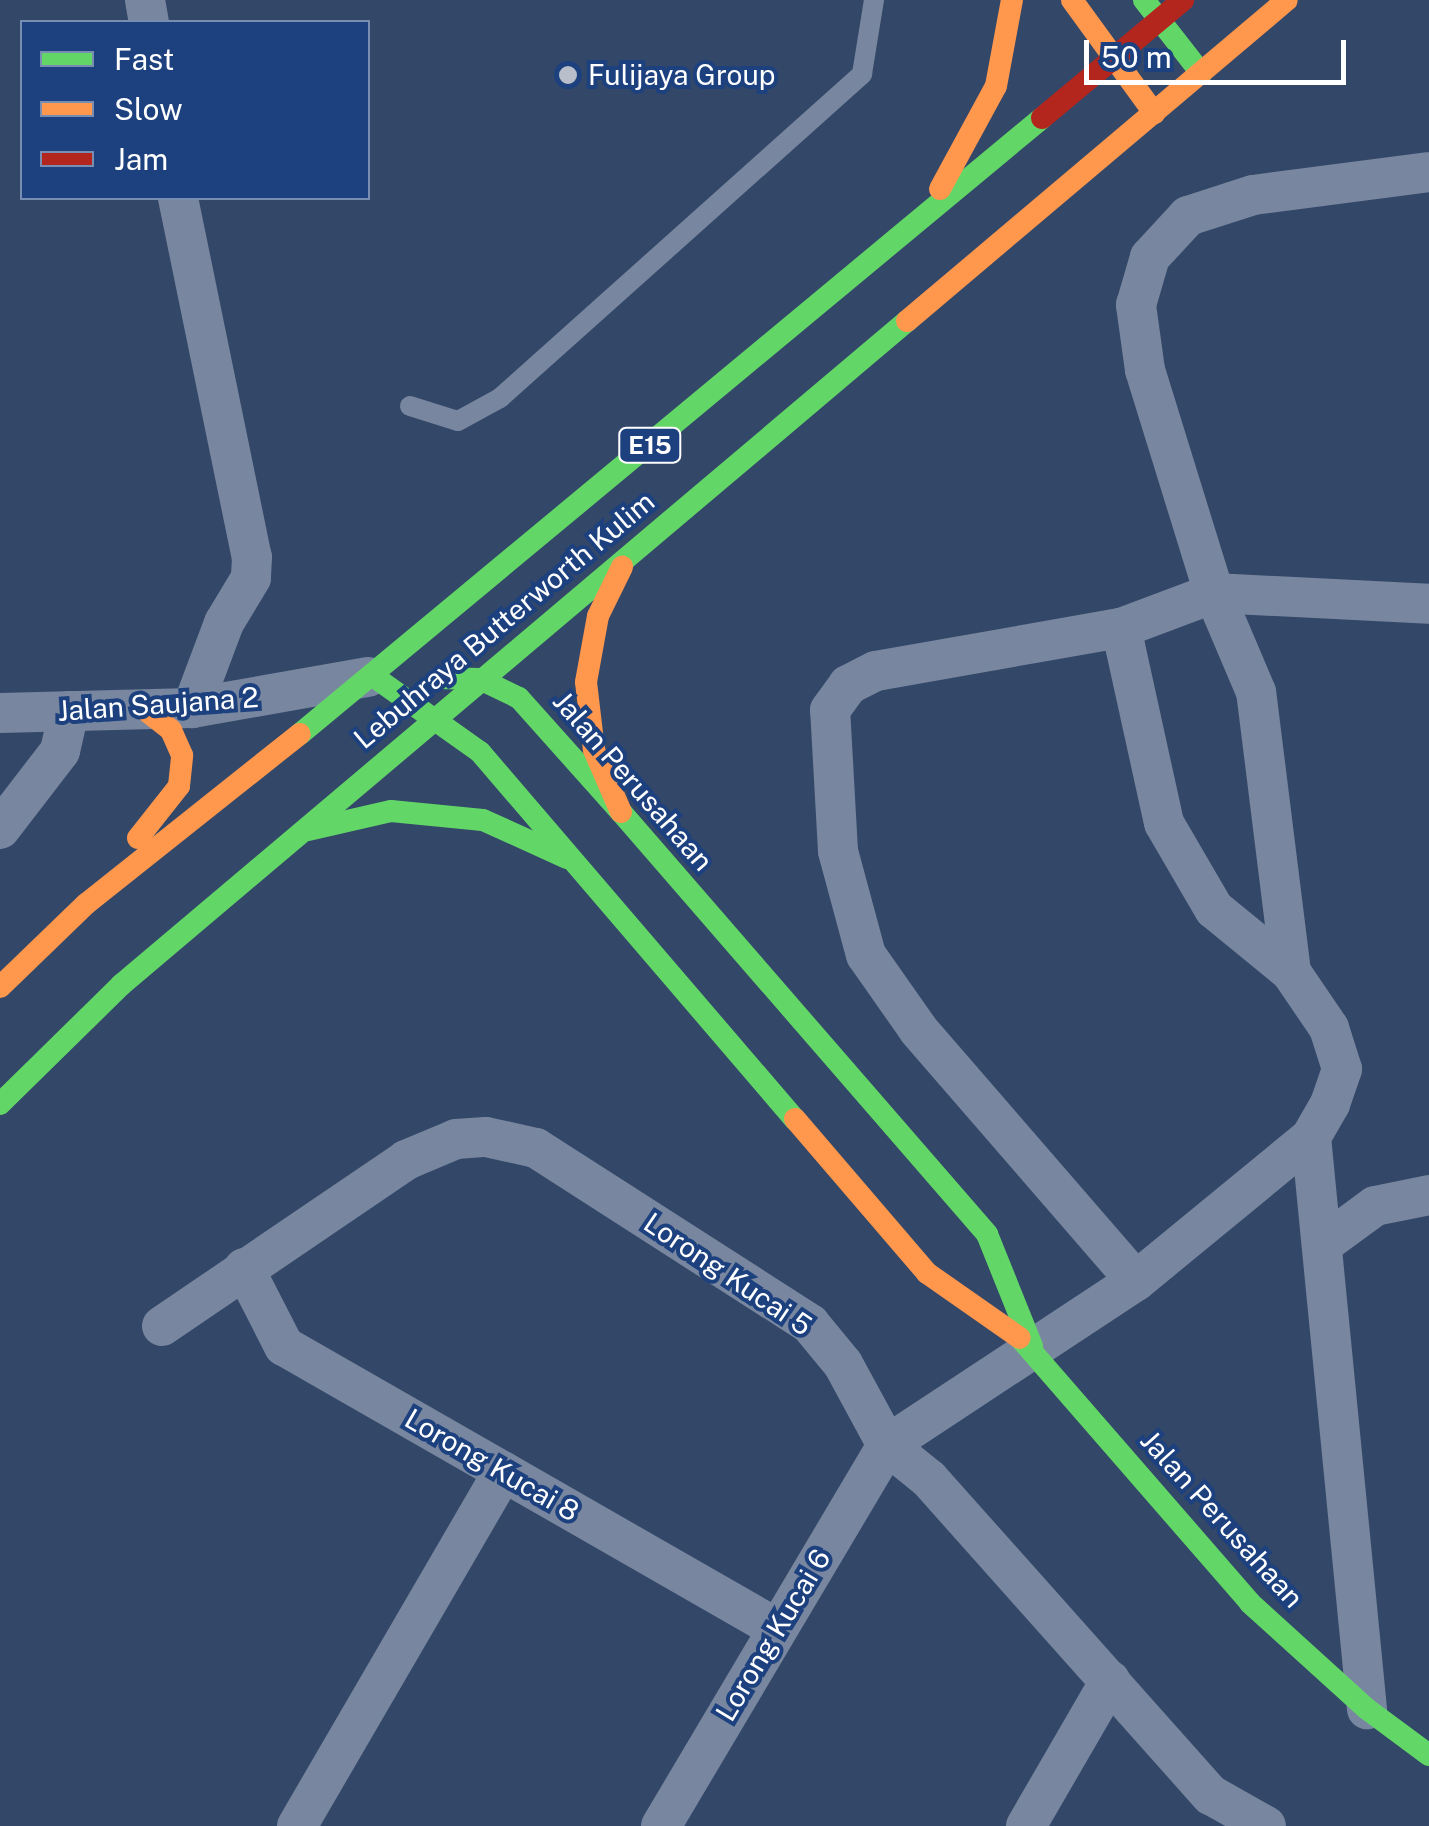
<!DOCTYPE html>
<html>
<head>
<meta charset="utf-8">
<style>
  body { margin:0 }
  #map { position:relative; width:1429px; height:1826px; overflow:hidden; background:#334768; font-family:"Public Sans",sans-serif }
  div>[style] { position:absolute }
  .lane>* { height:20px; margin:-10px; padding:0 10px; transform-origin:10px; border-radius:10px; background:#78879f }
  .street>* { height:40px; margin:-20px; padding:0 20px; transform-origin:20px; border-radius:20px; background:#78879f }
  .fast>* { height:22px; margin:-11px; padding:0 11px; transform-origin:11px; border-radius:11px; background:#63d668 }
  .slow>* { height:22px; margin:-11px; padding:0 11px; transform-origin:11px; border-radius:11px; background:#ff974d }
  .jam>* { height:22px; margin:-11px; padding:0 11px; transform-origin:11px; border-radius:11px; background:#b3261e }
  .dots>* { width:28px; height:28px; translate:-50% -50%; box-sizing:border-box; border:5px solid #1d417e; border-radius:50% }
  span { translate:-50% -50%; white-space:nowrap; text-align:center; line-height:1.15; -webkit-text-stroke:8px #1d417e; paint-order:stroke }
  .shield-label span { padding:2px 8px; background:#1d417e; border:2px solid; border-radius:8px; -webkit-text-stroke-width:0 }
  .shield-label { font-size:25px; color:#fff; font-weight:700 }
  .poi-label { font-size:28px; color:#fff }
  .left { translate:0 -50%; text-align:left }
  .street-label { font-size:28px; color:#fff }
  .legend { position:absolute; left:20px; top:20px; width:350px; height:180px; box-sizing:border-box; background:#1d417e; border:2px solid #778db2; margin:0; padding:12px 18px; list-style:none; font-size:30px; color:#fff }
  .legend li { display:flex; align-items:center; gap:20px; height:50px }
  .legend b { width:50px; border:2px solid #778db2 }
  .scale { position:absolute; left:1084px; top:40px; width:262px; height:45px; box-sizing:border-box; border:5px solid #fff; border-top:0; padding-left:12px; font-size:30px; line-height:35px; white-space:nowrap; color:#fff; -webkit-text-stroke:8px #1d417e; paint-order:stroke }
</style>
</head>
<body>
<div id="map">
  <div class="lane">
    <div style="left:410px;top:406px;width:50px;rotate:17.4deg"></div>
    <div style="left:458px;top:421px;width:48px;rotate:-28.7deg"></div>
    <div style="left:500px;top:398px;width:486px;rotate:-41.8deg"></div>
    <div style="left:862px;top:74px;width:75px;rotate:-80.8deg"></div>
  </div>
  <div class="street">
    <div style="left:145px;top:0;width:22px;rotate:80deg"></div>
    <div style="left:178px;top:198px;width:367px;rotate:78.4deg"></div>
    <div style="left:252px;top:557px;width:21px;rotate:93deg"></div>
    <div style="left:251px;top:578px;width:52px;rotate:121deg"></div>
    <div style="left:224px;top:623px;width:91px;rotate:110.6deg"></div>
    <div style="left:0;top:713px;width:192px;rotate:-1.5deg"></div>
    <div style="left:192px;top:708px;width:179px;rotate:-10deg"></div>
    <div style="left:0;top:829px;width:98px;rotate:-52.4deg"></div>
    <div style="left:60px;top:751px;width:41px;rotate:-77.3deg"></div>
    <div style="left:1291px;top:972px;width:282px;rotate:-97.1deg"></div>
    <div style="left:1256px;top:692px;width:108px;rotate:-113deg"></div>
    <div style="left:1214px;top:593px;width:233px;rotate:-107.2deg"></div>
    <div style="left:1145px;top:370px;width:66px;rotate:-97.9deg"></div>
    <div style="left:1136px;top:305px;width:50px;rotate:-73.7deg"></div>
    <div style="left:1150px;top:257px;width:56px;rotate:-47.2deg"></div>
    <div style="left:1188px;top:216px;width:68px;rotate:-17.9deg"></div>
    <div style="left:1253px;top:195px;width:177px;rotate:-7.4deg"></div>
    <div style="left:1311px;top:1137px;width:575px;rotate:84.41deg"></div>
    <div style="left:1326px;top:1242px;width:61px;rotate:-36.3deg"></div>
    <div style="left:1375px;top:1206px;width:55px;rotate:-11.5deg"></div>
    <div style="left:244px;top:1268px;width:88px;rotate:62.9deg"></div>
    <div style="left:284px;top:1346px;width:567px;rotate:29.82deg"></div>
    <div style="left:1136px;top:1281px;width:333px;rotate:-130.9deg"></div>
    <div style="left:918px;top:1029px;width:90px;rotate:-125.1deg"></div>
    <div style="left:866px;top:955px;width:108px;rotate:-105.1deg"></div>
    <div style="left:838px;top:851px;width:141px;rotate:-93.2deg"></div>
    <div style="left:830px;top:710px;width:31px;rotate:-54deg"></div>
    <div style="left:848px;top:685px;width:31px;rotate:-27deg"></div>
    <div style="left:876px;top:671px;width:249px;rotate:-10deg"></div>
    <div style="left:1121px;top:628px;width:99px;rotate:-20.6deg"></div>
    <div style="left:1214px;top:593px;width:215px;rotate:2.9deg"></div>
    <div style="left:162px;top:1326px;width:295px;rotate:-34.2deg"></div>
    <div style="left:406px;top:1160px;width:54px;rotate:-22.8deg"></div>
    <div style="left:456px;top:1139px;width:30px;rotate:-4deg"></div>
    <div style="left:486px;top:1137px;width:51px;rotate:12.4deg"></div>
    <div style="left:536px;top:1148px;width:326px;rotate:32.7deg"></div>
    <div style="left:810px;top:1324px;width:52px;rotate:50.5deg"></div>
    <div style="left:843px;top:1364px;width:92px;rotate:61.5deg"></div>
    <div style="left:887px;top:1445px;width:54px;rotate:39deg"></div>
    <div style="left:929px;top:1479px;width:424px;rotate:48.3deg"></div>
    <div style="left:1211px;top:1795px;width:63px;rotate:29.4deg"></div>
    <div style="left:297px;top:1826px;width:410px;rotate:-59.8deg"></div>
    <div style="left:661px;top:1826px;width:443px;rotate:-59.3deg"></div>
    <div style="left:887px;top:1445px;width:298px;rotate:-33.4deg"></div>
    <div style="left:1136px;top:1281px;width:227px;rotate:-39.4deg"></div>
    <div style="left:1311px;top:1137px;width:38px;rotate:-60deg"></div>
    <div style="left:1330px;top:1104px;width:37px;rotate:-71deg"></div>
    <div style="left:1342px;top:1069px;width:43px;rotate:-107.6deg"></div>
    <div style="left:1329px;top:1028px;width:68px;rotate:-124.2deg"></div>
    <div style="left:1291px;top:972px;width:99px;rotate:-140.7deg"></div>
    <div style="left:1214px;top:909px;width:99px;rotate:-120.2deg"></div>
    <div style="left:1164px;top:823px;width:200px;rotate:-102.4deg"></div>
    <div style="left:1026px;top:1826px;width:168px;rotate:-59.9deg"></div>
  </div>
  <div class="fast">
    <div style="left:1144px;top:0;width:93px;rotate:52deg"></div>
    <div style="left:373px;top:676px;width:131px;rotate:35.4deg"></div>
    <div style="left:480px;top:752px;width:484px;rotate:49.4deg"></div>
    <div style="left:439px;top:678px;width:41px;rotate:1.4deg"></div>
    <div style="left:480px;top:679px;width:43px;rotate:26deg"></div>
    <div style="left:519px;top:698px;width:153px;rotate:48.2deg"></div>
    <div style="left:621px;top:812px;width:559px;rotate:49.06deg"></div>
    <div style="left:987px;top:1234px;width:121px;rotate:68.1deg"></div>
    <div style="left:300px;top:734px;width:964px;rotate:-39.7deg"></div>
    <div style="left:308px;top:830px;width:85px;rotate:-12.9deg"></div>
    <div style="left:391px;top:811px;width:92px;rotate:5.6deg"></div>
    <div style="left:483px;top:820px;width:92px;rotate:24.3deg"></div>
    <div style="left:0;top:1104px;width:170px;rotate:-44.5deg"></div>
    <div style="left:121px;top:985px;width:1029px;rotate:-40.19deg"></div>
    <div style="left:1020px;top:1338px;width:351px;rotate:49deg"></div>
    <div style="left:1250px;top:1603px;width:158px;rotate:42.2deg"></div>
    <div style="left:1367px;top:1709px;width:77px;rotate:36.6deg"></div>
  </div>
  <div class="slow">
    <div style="left:1072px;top:0;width:140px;rotate:54deg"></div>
    <div style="left:940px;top:189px;width:117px;rotate:-61.5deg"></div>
    <div style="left:996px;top:86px;width:87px;rotate:-79.5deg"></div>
    <div style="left:907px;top:321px;width:497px;rotate:-40.2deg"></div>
    <div style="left:621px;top:812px;width:68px;rotate:-113.5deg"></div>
    <div style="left:594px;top:750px;width:68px;rotate:-96.7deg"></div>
    <div style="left:586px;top:682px;width:67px;rotate:-79.7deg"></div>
    <div style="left:598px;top:616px;width:55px;rotate:-63.9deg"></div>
    <div style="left:138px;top:838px;width:66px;rotate:-51.7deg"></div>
    <div style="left:179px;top:786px;width:31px;rotate:-84deg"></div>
    <div style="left:182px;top:755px;width:27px;rotate:-114deg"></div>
    <div style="left:171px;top:730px;width:34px;rotate:-142deg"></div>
    <div style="left:0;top:987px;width:120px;rotate:-44deg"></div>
    <div style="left:86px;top:904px;width:273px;rotate:-38.5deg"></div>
    <div style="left:795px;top:1119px;width:203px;rotate:49.4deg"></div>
    <div style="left:927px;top:1273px;width:113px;rotate:35deg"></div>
  </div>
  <div class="jam">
    <div style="left:1042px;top:118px;width:184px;rotate:-39.9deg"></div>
  </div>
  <div class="dots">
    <div style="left:568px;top:75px;background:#b8bfca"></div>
  </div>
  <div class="shield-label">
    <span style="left:650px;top:445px">E15</span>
  </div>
  <div class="poi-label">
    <span class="left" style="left:588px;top:75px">Fulijaya Group</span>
  </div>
  <div class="street-label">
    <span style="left:504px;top:620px;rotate:-40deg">Lebuhraya Butterworth Kulim</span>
    <span style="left:158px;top:704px;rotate:-4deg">Jalan Saujana 2</span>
    <span style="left:633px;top:781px;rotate:49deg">Jalan Perusahaan</span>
    <span style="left:728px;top:1274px;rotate:34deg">Lorong Kucai 5</span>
    <span style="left:492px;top:1465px;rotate:30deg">Lorong Kucai 8</span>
    <span style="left:1222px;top:1519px;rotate:48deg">Jalan Perusahaan</span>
    <span style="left:773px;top:1635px;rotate:-59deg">Lorong Kucai 6</span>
  </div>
  <ul class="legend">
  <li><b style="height:12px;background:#63d668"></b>Fast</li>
  <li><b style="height:12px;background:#ff974d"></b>Slow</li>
  <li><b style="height:12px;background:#b3261e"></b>Jam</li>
  </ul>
  <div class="scale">50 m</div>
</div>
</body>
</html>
